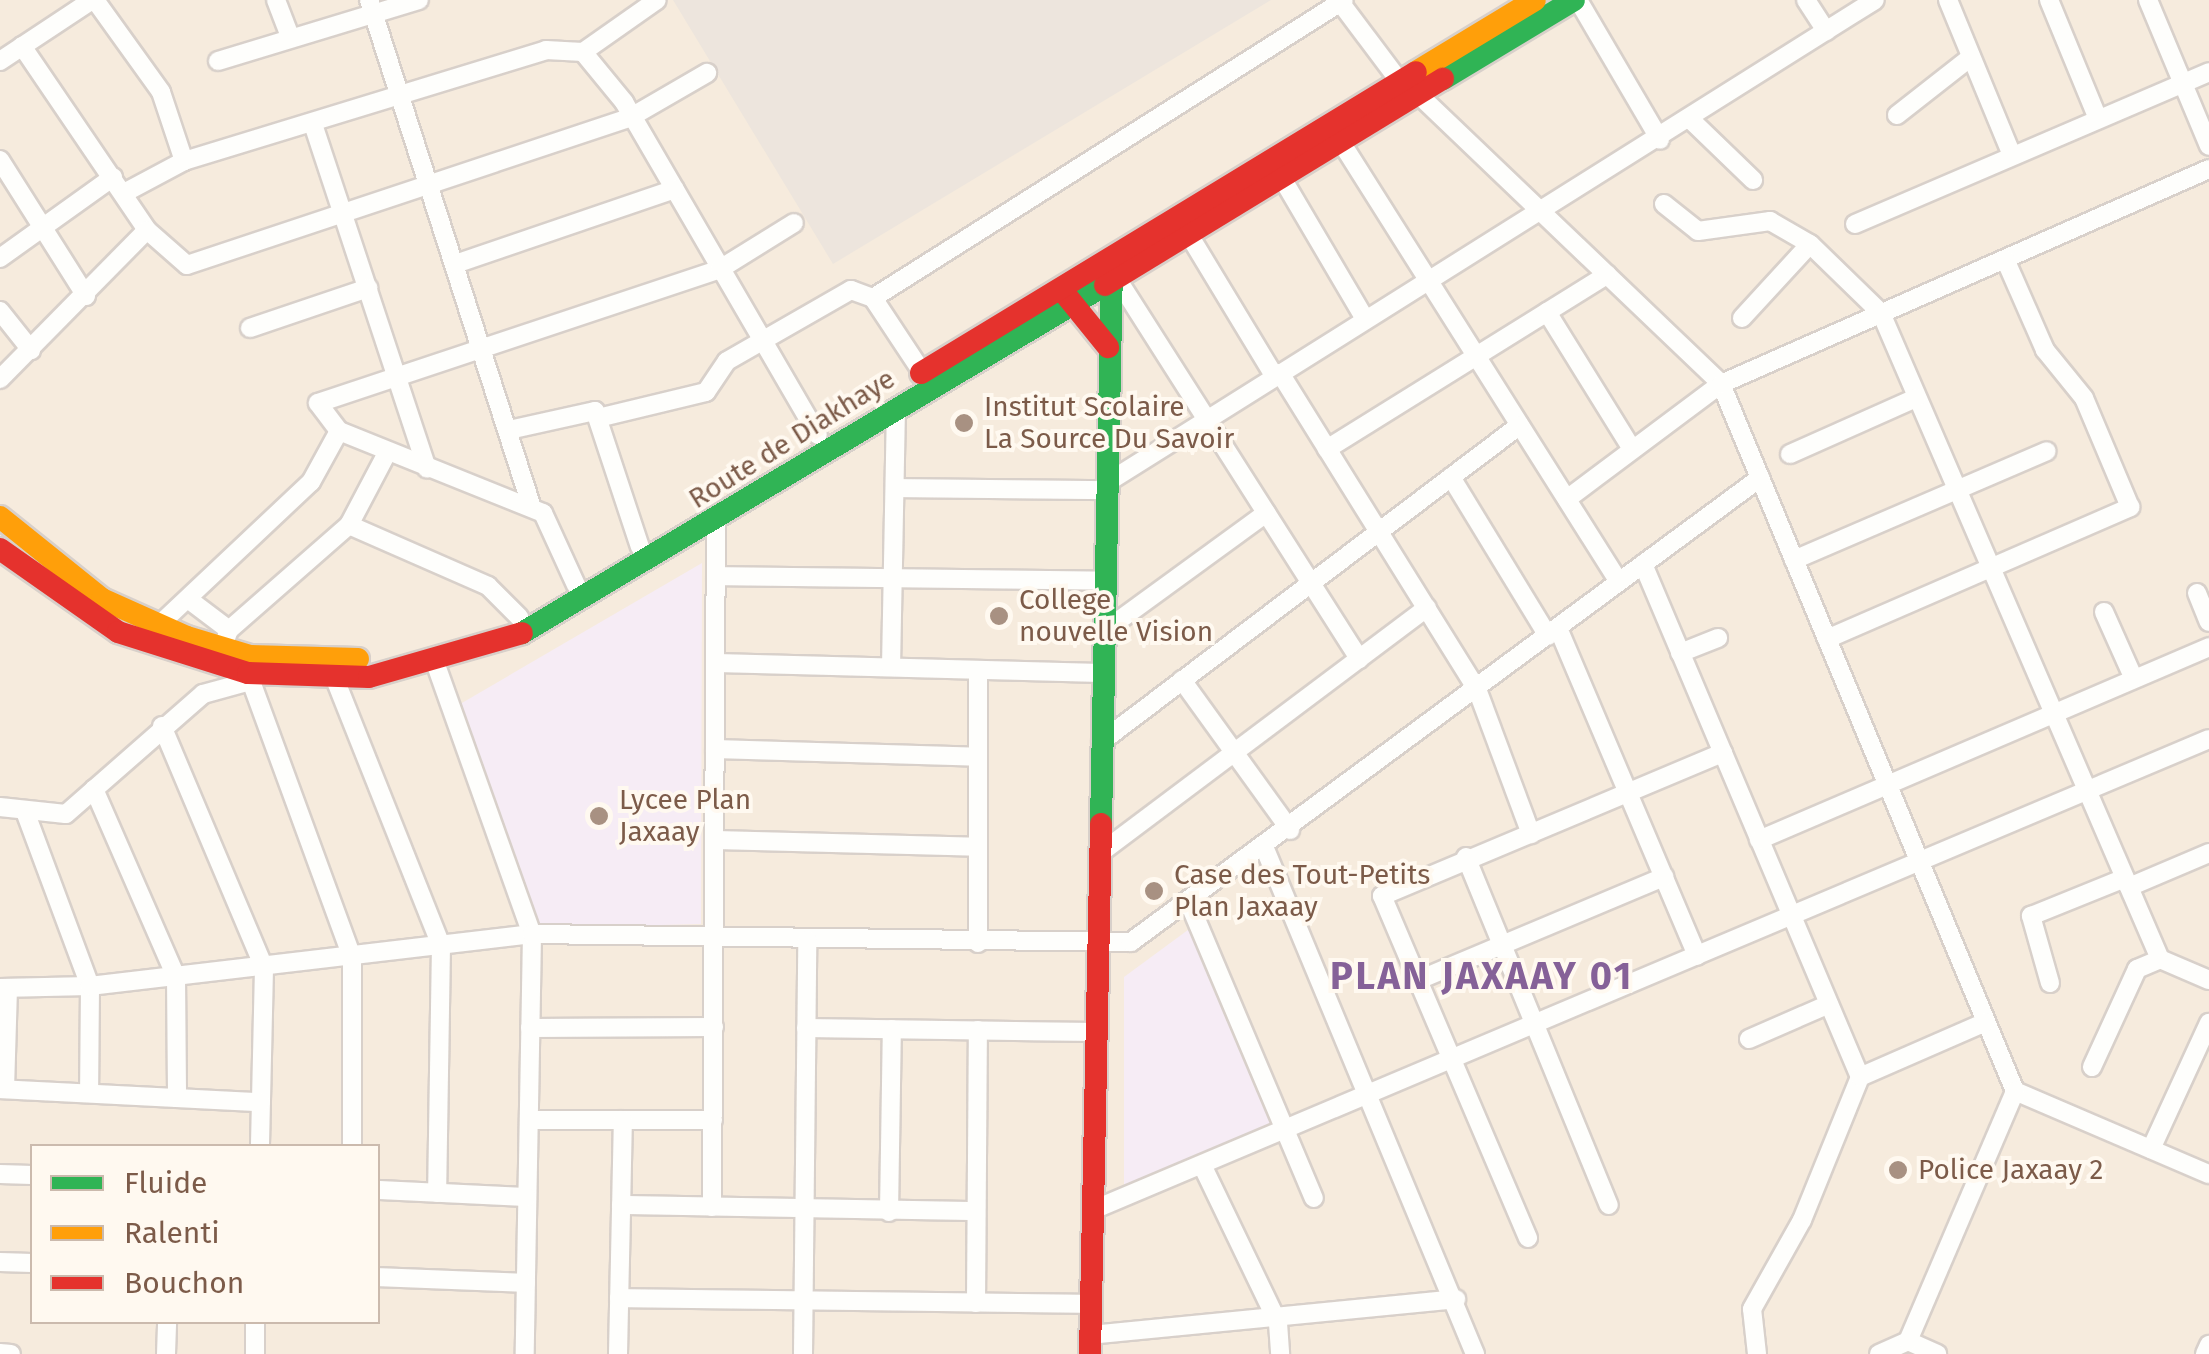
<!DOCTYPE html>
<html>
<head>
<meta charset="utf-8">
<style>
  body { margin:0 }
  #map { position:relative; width:2209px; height:1354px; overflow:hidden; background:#f9f5ed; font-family:"Fira Sans",sans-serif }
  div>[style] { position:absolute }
  .residential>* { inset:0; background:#f6ebdd }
  .industrial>* { inset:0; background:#ede5dd }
  .education>* { inset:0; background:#f6ecf5 }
  .roads { filter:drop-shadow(2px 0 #d8d0ca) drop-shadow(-2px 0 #d8d0ca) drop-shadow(0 2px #d8d0ca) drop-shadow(0 -2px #d8d0ca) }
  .street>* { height:18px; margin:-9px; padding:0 9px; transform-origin:9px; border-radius:9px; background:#fefefc }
  .fast>* { height:22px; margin:-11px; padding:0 11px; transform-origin:11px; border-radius:11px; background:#30b455 }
  .slow>* { height:22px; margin:-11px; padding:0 11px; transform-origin:11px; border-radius:11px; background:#ff9f0a }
  .jam>* { height:22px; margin:-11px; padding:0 11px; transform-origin:11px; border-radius:11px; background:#e5322d }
  .dots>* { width:28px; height:28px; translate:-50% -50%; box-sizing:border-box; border:5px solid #fff9f0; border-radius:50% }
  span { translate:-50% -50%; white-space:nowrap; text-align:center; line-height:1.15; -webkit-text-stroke:8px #fff9f0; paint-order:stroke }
  .poi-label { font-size:28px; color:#7c5b49 }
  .left { translate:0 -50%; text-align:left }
  .street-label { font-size:28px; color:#7c5b49 }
  .district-label { font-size:38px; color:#856198; font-weight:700; letter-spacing:2.5px }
  .legend { position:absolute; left:30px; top:1144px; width:350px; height:180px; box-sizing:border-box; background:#fff9f0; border:2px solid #cbbaad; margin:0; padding:12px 18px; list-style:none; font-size:30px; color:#7c5b49 }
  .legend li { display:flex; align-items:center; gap:20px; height:50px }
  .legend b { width:50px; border:2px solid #cbbaad }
</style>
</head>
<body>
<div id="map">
  <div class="residential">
    <div style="clip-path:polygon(evenodd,0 0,2209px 0,2209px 1354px,0 1354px,0 0,32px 1146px,378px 1146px,378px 1322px,32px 1322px,32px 1146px)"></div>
  </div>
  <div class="industrial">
    <div style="clip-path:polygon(673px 0,1271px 0,833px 264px)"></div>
  </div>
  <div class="education">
    <div style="clip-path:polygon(702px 563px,701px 924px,539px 928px,455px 707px)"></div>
    <div style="clip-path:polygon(1192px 927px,1275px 1126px,1124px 1188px,1124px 977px)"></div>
  </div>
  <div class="roads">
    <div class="street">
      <div style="left:95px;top:0;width:113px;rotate:54.3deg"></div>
      <div style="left:161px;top:92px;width:73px;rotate:71.6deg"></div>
      <div style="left:276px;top:0;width:40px;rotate:69deg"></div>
      <div style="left:369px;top:0;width:530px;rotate:72.21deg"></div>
      <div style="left:1578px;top:0;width:162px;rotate:59.6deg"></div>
      <div style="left:1806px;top:0;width:37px;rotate:57deg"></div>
      <div style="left:1948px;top:0;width:168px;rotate:67.6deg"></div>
      <div style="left:2049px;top:0;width:129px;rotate:67.6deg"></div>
      <div style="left:2148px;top:0;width:158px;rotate:67.3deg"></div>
      <div style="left:1340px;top:2px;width:100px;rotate:53.1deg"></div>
      <div style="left:22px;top:46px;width:222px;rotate:55.8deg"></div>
      <div style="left:147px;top:230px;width:53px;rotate:41.2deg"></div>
      <div style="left:187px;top:265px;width:468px;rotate:-18.4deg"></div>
      <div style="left:631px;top:117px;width:88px;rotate:-30.1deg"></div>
      <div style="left:583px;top:52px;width:90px;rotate:-35.1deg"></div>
      <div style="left:0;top:61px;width:110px;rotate:-33.5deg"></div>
      <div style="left:218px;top:61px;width:210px;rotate:-16.9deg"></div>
      <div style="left:1419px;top:95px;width:418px;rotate:43.7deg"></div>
      <div style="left:1721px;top:384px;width:766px;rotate:67.42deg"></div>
      <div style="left:2015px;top:1091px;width:211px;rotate:23.2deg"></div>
      <div style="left:1897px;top:115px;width:94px;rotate:-38.1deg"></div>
      <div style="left:1692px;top:121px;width:85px;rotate:44deg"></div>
      <div style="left:313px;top:124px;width:363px;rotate:71.7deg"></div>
      <div style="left:1341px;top:142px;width:520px;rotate:57.71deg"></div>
      <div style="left:0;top:160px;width:161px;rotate:57.7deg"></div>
      <div style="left:1282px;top:178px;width:164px;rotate:59.5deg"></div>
      <div style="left:124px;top:193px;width:68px;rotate:-28.1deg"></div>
      <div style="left:184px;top:161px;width:379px;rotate:-17deg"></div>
      <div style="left:546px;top:50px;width:37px;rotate:3deg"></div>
      <div style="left:583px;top:52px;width:65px;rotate:50.6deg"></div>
      <div style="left:624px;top:102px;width:385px;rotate:59.8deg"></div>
      <div style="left:1664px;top:204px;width:43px;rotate:38.5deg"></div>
      <div style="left:1698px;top:231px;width:73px;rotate:-7.9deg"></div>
      <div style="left:1770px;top:221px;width:46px;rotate:29.9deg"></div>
      <div style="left:1855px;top:224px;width:385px;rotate:-23.2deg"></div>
      <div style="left:1189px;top:235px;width:166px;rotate:58.8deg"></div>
      <div style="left:0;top:258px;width:139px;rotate:-35.6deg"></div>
      <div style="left:455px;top:264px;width:232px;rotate:-18.8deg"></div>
      <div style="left:1116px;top:277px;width:453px;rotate:57.5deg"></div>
      <div style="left:873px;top:298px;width:557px;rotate:-32.32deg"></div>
      <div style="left:0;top:311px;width:50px;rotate:51.5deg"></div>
      <div style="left:1547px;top:312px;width:161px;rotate:58.2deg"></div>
      <div style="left:1742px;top:318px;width:100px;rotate:-47.4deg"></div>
      <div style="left:1810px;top:244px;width:99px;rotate:44.2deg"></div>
      <div style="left:1881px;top:313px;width:704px;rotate:66.64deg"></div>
      <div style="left:2160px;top:959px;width:53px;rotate:23.2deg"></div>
      <div style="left:250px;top:328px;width:125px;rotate:-18.7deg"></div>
      <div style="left:1280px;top:373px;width:372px;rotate:58.1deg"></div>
      <div style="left:1477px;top:689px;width:155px;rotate:69.6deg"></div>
      <div style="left:0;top:379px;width:209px;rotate:-45.4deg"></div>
      <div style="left:598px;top:418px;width:111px;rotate:-13.5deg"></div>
      <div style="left:706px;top:392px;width:37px;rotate:-56deg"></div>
      <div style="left:727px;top:361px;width:143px;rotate:-29.8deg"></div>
      <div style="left:851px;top:290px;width:23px;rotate:20deg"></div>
      <div style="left:873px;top:298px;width:89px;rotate:56.5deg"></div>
      <div style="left:509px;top:430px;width:88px;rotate:-12.5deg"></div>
      <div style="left:595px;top:411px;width:143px;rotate:71.7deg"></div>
      <div style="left:1327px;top:449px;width:330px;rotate:-31.9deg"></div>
      <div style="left:1790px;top:454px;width:138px;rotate:-24deg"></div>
      <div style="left:1451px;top:477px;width:186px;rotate:58.6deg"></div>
      <div style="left:1105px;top:484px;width:909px;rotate:-32.15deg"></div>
      <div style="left:898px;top:488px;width:207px;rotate:0.6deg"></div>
      <div style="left:1567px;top:499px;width:192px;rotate:-36.8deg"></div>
      <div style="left:1721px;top:384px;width:533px;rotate:-23.78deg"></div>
      <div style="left:349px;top:525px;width:152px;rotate:23.7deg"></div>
      <div style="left:488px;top:586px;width:44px;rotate:45deg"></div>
      <div style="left:1794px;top:560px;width:275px;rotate:-23.3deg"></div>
      <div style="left:1643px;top:564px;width:557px;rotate:67.07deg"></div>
      <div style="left:716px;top:576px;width:387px;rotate:0.7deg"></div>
      <div style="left:576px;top:585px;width:79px;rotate:-114.6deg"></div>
      <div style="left:543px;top:513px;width:220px;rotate:-158.1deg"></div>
      <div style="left:339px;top:431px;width:35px;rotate:-127deg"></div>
      <div style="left:318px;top:403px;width:424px;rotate:-18.4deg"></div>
      <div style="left:720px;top:269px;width:87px;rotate:-31.9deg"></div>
      <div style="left:2197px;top:593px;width:31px;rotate:68deg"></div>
      <div style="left:188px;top:599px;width:51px;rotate:37.1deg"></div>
      <div style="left:2104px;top:612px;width:73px;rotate:65.9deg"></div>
      <div style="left:158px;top:626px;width:210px;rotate:-43.3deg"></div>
      <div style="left:311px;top:482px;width:58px;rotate:-61.2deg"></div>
      <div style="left:1558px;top:628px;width:356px;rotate:67deg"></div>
      <div style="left:1103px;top:632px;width:202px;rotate:-36.1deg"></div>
      <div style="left:1827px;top:639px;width:331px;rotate:-23.5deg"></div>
      <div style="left:2130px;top:507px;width:118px;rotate:-112.9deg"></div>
      <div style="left:2084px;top:398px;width:62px;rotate:-129.1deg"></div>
      <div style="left:2045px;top:350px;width:99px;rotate:-113.7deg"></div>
      <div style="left:222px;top:649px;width:20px;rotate:-70deg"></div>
      <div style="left:229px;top:630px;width:159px;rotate:-41.2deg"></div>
      <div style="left:349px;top:525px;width:81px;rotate:-62.2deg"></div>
      <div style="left:1680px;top:653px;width:41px;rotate:-21.5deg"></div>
      <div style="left:716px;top:663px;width:386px;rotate:1.5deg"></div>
      <div style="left:436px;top:665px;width:286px;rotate:70.4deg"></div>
      <div style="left:532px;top:934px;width:420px;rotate:91deg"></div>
      <div style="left:891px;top:667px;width:257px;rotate:-88.9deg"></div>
      <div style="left:248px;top:673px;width:302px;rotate:69.9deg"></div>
      <div style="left:352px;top:957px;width:189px;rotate:90deg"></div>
      <div style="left:335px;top:679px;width:286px;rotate:68.3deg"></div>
      <div style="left:441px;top:945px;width:248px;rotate:90.9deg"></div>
      <div style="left:1182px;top:680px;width:185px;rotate:54.2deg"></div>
      <div style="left:162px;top:726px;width:263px;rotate:67.1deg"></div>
      <div style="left:264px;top:968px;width:178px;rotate:91.3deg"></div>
      <div style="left:1101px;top:742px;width:525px;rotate:-37.11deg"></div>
      <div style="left:715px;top:749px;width:263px;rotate:1.7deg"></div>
      <div style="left:94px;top:789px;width:205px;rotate:66.4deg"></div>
      <div style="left:176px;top:977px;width:121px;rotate:89.5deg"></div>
      <div style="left:0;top:807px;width:66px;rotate:6.1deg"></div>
      <div style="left:66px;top:814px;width:182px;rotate:-41.2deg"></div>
      <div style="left:203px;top:694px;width:46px;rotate:-15.3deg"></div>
      <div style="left:26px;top:814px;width:184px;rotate:69.6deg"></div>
      <div style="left:90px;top:986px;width:107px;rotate:90.5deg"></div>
      <div style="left:715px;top:840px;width:263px;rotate:1.5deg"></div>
      <div style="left:1759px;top:840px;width:490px;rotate:-23.2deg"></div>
      <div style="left:1265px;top:849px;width:547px;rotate:67.42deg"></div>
      <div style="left:1099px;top:854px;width:410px;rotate:-36.9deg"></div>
      <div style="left:1466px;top:857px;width:376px;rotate:67.7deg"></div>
      <div style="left:2129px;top:887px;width:87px;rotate:-23deg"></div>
      <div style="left:1190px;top:905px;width:318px;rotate:67.1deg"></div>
      <div style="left:978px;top:943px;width:273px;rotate:-90deg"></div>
      <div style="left:1421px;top:979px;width:264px;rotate:-22.8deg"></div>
      <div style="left:2050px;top:983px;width:70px;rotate:-105.8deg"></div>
      <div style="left:2031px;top:916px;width:101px;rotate:-22deg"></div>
      <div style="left:0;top:988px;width:90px;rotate:-1.3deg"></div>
      <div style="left:90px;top:986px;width:445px;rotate:-6.7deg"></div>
      <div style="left:532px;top:934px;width:599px;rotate:0.77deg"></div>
      <div style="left:1131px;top:942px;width:782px;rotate:-36.42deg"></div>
      <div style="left:530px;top:1028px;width:184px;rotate:-0.3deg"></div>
      <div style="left:806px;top:1028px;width:290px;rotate:0.8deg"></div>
      <div style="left:1749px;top:1039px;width:87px;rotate:-23.6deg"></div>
      <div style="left:2092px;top:1067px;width:108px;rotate:-65.3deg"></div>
      <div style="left:2137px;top:969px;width:25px;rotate:-23deg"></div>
      <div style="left:0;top:1089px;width:261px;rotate:2.9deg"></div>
      <div style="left:5px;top:1089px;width:100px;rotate:-88.3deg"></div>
      <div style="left:529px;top:1120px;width:184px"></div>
      <div style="left:2151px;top:1149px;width:139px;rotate:-65.3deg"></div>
      <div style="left:1203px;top:1167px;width:173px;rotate:64.3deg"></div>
      <div style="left:1278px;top:1323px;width:31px;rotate:86deg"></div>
      <div style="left:0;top:1174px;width:32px;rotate:2deg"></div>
      <div style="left:378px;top:1190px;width:149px;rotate:2.7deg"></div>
      <div style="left:621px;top:1205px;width:354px;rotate:1deg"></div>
      <div style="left:712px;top:1207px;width:687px;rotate:-89.67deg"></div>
      <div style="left:1093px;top:1210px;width:1211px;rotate:-22.88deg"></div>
      <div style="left:889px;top:1212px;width:183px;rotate:-89.1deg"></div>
      <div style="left:1528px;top:1238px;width:372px;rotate:-113.1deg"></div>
      <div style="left:1382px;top:896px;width:370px;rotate:-22.8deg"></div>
      <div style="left:0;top:1262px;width:32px;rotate:2deg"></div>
      <div style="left:378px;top:1277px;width:148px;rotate:2.3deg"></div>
      <div style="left:619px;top:1298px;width:472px;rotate:0.7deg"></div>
      <div style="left:976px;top:1303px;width:273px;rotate:-89.6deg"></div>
      <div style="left:1090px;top:1335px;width:368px;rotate:-5.6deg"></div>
      <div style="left:1908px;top:1341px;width:32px;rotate:24deg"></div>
      <div style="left:0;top:1353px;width:11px;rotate:5deg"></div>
      <div style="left:166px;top:1354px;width:32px;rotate:-88deg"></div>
      <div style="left:255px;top:1354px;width:32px;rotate:-90deg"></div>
      <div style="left:618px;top:1354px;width:234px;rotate:-88.8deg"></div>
      <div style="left:803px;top:1354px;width:414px;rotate:-89.4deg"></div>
      <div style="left:1757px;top:1354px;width:45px;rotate:-96.3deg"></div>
      <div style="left:1752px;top:1309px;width:102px;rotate:-60.7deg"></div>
      <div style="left:1802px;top:1220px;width:154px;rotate:-67.9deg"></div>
      <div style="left:1860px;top:1077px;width:137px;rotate:-23.6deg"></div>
      <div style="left:1879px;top:1354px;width:32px;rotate:-24deg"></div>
      <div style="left:1908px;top:1341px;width:272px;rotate:-66.8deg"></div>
      <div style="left:2205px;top:1354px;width:10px;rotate:-66deg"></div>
    </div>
    <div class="fast">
      <div style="left:1443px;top:79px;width:153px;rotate:-31.1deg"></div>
      <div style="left:522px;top:633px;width:679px;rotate:-30.83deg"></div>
      <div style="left:1101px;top:824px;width:559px;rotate:-88.87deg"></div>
    </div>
    <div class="slow">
      <div style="left:1416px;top:72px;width:139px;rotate:-31.2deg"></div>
      <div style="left:0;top:517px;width:131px;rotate:38.8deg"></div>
      <div style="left:102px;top:599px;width:93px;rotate:24.1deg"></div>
      <div style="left:187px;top:637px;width:66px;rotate:16.8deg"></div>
      <div style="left:250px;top:656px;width:108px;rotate:1.6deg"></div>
    </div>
    <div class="jam">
      <div style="left:1105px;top:285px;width:396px;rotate:-31.4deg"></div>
      <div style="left:1061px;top:289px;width:75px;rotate:51deg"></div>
      <div style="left:921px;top:373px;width:579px;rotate:-31.3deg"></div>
      <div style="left:0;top:549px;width:144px;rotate:35.1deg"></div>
      <div style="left:118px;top:632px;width:136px;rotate:17.5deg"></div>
      <div style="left:248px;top:673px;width:121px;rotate:1.9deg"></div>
      <div style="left:369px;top:677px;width:159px;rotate:-16deg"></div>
      <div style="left:1090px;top:1354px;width:530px;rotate:-88.81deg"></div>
    </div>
  </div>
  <div class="dots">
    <div style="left:964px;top:423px;background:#a89182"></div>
    <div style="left:999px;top:616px;background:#a89182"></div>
    <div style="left:599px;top:816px;background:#a89182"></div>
    <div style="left:1154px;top:891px;background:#a89182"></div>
    <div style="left:1898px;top:1170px;background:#a89182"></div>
  </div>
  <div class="poi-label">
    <span class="left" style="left:984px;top:423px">Institut Scolaire<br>La Source Du Savoir</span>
    <span class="left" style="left:1019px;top:616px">College<br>nouvelle Vision</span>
    <span class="left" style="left:619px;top:816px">Lycee Plan<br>Jaxaay</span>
    <span class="left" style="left:1174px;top:891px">Case des Tout-Petits<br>Plan Jaxaay</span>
    <span class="left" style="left:1918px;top:1170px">Police Jaxaay 2</span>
  </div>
  <div class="street-label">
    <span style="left:792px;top:439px;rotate:-32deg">Route de Diakhaye</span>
  </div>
  <div class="district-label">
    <span style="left:1482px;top:977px">PLAN JAXAAY 01</span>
  </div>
  <ul class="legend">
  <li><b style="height:12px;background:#30b455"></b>Fluide</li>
  <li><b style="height:12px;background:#ff9f0a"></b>Ralenti</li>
  <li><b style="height:12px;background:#e5322d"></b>Bouchon</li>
  </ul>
</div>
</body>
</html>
